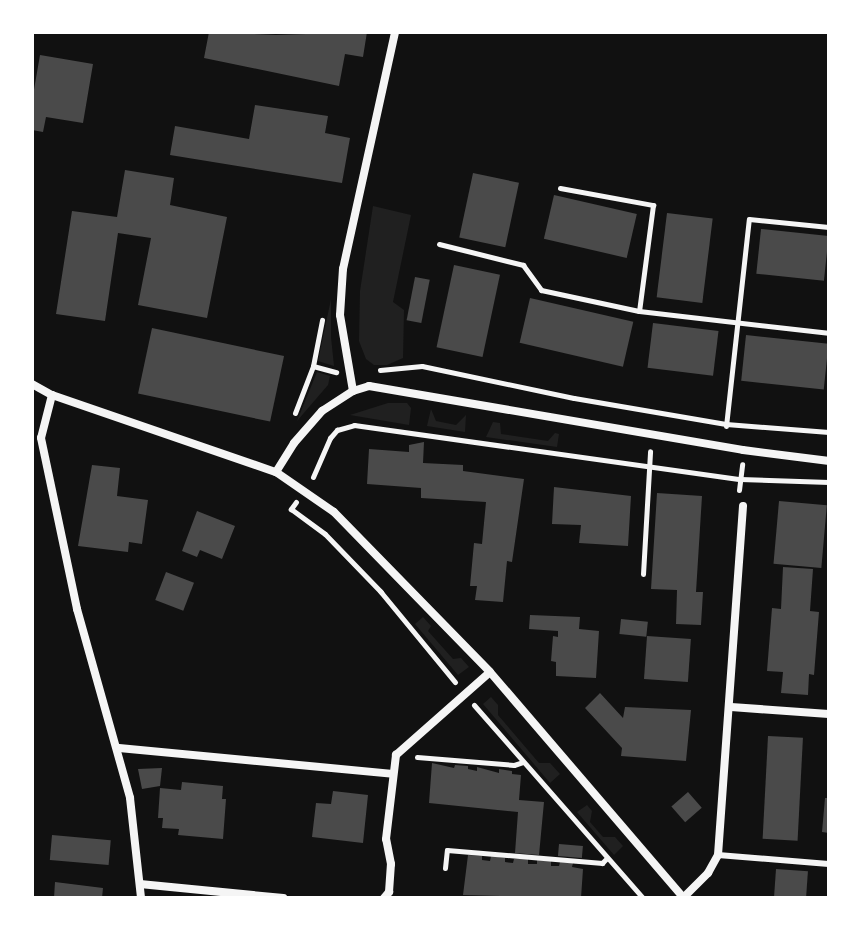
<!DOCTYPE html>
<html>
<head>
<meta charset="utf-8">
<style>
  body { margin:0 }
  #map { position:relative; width:861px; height:930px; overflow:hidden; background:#111; font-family:"Archivo Narrow",sans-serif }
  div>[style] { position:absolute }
  .green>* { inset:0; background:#202020 }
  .building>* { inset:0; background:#4a4a4a; transform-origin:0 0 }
  .path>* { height:5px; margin:-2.5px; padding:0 2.5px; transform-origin:2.5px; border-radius:2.5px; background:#f5f5f5 }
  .service>* { height:6px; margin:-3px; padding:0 3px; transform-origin:3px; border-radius:3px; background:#f5f5f5 }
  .minor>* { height:8px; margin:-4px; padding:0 4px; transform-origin:4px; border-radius:4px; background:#f5f5f5 }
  span { translate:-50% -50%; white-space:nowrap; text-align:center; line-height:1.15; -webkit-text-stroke:6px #fff; paint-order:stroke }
  .frame { position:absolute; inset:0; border:34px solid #fff; pointer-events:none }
</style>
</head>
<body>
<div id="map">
  <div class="green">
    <div style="clip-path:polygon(373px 206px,411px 215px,393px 302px,404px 310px,403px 358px,387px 365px,374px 365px,366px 359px,359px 341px,360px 291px)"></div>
    <div style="clip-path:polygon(331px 299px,331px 337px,334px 366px,318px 361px)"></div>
    <div style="clip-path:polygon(317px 372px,330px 376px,328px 385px,297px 421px)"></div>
    <div style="clip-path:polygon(388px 403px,407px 403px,411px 408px,409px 425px,350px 415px)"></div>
    <div style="clip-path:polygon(431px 409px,436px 421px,456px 425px,466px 415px,465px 432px,427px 426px)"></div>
    <div style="clip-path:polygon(493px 422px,500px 423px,501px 434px,548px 441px,555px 433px,559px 434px,557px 447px,486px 437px)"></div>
    <div style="clip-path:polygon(423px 617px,431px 626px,428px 631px,453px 659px,461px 658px,469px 667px,458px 675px,415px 624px)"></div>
    <div style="clip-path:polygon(491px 697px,498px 705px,498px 715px,539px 763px,550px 763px,560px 774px,550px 783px,483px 704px)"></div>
    <div style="clip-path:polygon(587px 805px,592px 811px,590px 822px,603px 837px,615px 837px,623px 846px,614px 855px,577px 812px)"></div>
  </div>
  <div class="building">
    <div style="clip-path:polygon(209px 32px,276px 35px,367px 32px,363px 57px,345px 54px,339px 86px,204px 58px)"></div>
    <div style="clip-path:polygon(40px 55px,93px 64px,83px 123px,46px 117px,43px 132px,32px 130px,32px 101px)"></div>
    <div style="clip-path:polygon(255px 105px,328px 116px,325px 133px,350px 138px,342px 183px,170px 155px,175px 126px,249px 139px)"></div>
    <div style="clip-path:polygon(125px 170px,174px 178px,170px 205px,227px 217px,207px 318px,138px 305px,151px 238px,118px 233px,105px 321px,56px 314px,72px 211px,117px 217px)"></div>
    <div style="left:473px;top:173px;width:47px;height:66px;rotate:12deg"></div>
    <div style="left:554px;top:195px;width:85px;height:45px;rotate:13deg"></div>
    <div style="left:667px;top:213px;width:46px;height:85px;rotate:7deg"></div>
    <div style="left:761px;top:229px;width:68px;height:45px;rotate:6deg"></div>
    <div style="left:454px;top:265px;width:47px;height:84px;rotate:12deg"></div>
    <div style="left:415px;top:277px;width:15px;height:44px;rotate:11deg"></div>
    <div style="left:530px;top:298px;width:106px;height:46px;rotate:13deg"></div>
    <div style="left:653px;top:323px;width:66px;height:45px;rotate:7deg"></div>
    <div style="left:152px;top:328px;width:135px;height:67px;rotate:12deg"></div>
    <div style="left:746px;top:335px;width:83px;height:46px;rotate:6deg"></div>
    <div style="clip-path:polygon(424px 442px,423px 463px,463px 465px,463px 471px,524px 479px,512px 562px,507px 561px,503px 602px,475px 600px,477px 586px,470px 586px,474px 543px,482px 544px,486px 502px,421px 498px,421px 488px,367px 484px,369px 449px,409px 452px,409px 445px)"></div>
    <div style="clip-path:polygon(92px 465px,120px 468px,117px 496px,148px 500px,142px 544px,129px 542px,128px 552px,78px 546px)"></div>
    <div style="clip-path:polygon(554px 487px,631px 496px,628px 546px,579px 543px,581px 525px,552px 524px)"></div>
    <div style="clip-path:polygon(657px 493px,702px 496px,696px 592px,703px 592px,701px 625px,676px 624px,677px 590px,651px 589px)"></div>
    <div style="left:779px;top:501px;width:48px;height:63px;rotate:5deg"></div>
    <div style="clip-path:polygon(197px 511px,235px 526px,222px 559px,200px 550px,197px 557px,182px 551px)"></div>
    <div style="clip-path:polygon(783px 567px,813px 569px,810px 611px,819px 612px,814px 675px,809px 674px,808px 695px,781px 693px,783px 672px,767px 671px,772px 608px,781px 609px)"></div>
    <div style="left:166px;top:572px;width:30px;height:30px;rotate:21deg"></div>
    <div style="clip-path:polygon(530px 615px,580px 617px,579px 629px,599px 631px,596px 678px,556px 676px,556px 662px,551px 661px,553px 636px,558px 637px,558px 631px,529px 629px)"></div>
    <div style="left:621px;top:619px;width:27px;height:15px;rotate:6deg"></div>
    <div style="left:647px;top:636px;width:44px;height:43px;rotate:4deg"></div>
    <div style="clip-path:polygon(600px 693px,623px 718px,625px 707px,691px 710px,686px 761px,621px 756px,622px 748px,585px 708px)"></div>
    <div style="left:768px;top:736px;width:35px;height:103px;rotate:3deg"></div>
    <div style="clip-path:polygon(432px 763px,454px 768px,455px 765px,468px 766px,468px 769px,477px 771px,477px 767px,499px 773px,499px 769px,512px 771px,512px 774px,521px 775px,519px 800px,544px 802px,539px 855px,515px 853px,518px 812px,429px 803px)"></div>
    <div style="clip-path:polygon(162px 768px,160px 786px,142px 789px,138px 769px)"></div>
    <div style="clip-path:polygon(182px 782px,223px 786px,222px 799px,226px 799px,223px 839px,178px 835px,179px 829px,162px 828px,163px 818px,158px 818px,160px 788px,181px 790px)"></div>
    <div style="clip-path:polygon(333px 791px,368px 795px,363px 843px,312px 837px,316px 803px,331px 804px)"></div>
    <div style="left:688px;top:792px;width:21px;height:22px;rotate:49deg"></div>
    <div style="clip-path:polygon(825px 798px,829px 798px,829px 833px,822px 832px)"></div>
    <div style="left:52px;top:835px;width:59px;height:25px;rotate:5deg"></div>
    <div style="left:559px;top:844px;width:24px;height:12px;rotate:5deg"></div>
    <div style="clip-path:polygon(468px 855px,482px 856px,482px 860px,490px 861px,491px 856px,505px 858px,505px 862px,513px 863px,514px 859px,528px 859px,528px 864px,537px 864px,537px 860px,551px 861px,551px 866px,559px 866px,560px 862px,573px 863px,572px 867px,583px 869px,581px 898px,463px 895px)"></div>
    <div style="left:776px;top:869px;width:32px;height:27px;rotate:4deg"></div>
    <div style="clip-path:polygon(55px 882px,103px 888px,102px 898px,54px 898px)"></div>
  </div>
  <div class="path">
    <div style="left:560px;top:188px;width:95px;rotate:10.4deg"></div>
    <div style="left:653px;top:205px;width:107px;rotate:97.5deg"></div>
    <div style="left:439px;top:244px;width:87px;rotate:14deg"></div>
    <div style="left:523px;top:265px;width:31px;rotate:54deg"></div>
    <div style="left:541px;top:290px;width:100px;rotate:12.1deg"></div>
    <div style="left:639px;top:311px;width:190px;rotate:6.6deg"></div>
    <div style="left:313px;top:366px;width:24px;rotate:15deg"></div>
    <div style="left:380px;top:370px;width:42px;rotate:-5.4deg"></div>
    <div style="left:422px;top:366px;width:155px;rotate:11.9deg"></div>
    <div style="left:574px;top:398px;width:154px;rotate:9.7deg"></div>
    <div style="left:726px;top:424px;width:103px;rotate:4.4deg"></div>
    <div style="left:295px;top:413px;width:50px;rotate:-69deg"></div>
    <div style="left:313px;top:366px;width:47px;rotate:-78.9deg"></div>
    <div style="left:726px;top:426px;width:208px;rotate:-83.7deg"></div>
    <div style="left:749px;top:219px;width:80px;rotate:5.7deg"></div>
    <div style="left:313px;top:477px;width:43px;rotate:-66.4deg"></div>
    <div style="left:330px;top:438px;width:11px;rotate:-49deg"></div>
    <div style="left:337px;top:430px;width:18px;rotate:-16deg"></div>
    <div style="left:354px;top:425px;width:390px;rotate:8deg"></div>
    <div style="left:740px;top:479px;width:89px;rotate:1.9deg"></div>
    <div style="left:739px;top:490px;width:26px;rotate:-83deg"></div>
    <div style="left:296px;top:502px;width:9px;rotate:126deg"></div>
    <div style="left:291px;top:509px;width:42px;rotate:36.3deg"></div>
    <div style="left:325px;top:534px;width:81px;rotate:46deg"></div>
    <div style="left:643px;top:574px;width:123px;rotate:-86.7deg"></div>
    <div style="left:380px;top:591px;width:118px;rotate:50.5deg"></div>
    <div style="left:474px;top:705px;width:257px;rotate:48.8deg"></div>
    <div style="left:417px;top:757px;width:97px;rotate:4.7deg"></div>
    <div style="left:514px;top:765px;width:9px;rotate:-18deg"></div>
    <div style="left:445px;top:868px;width:18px;rotate:-84deg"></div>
    <div style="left:447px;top:850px;width:156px;rotate:4.8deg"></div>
    <div style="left:602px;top:863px;width:7px;rotate:-45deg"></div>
  </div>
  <div class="service">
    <div style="left:718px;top:855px;width:111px;rotate:4.6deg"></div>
  </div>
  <div class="minor">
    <div style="left:32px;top:384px;width:23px;rotate:29deg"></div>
    <div style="left:52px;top:395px;width:237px;rotate:19deg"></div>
    <div style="left:276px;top:472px;width:70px;rotate:34.6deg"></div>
    <div style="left:334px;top:512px;width:223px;rotate:45.7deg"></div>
    <div style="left:490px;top:672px;width:298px;rotate:49.4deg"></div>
    <div style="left:353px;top:391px;width:77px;rotate:-99.7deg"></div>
    <div style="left:340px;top:315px;width:46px;rotate:-86.3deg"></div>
    <div style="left:343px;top:269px;width:243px;rotate:-77.6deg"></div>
    <div style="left:52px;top:395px;width:44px;rotate:104.3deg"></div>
    <div style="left:41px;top:438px;width:175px;rotate:78.1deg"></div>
    <div style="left:77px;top:609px;width:196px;rotate:74.3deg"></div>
    <div style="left:130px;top:798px;width:101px;rotate:83.7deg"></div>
    <div style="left:276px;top:472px;width:34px;rotate:-58deg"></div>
    <div style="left:294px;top:443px;width:43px;rotate:-48.8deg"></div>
    <div style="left:322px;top:411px;width:37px;rotate:-33deg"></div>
    <div style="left:353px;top:391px;width:17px;rotate:-17deg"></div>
    <div style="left:369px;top:386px;width:379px;rotate:9.7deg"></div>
    <div style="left:743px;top:450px;width:87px;rotate:7.3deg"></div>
    <div style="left:731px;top:707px;width:98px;rotate:4.1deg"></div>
    <div style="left:119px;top:748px;width:275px;rotate:5.4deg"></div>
    <div style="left:140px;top:884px;width:144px;rotate:5.6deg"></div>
    <div style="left:684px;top:897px;width:34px;rotate:-45deg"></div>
    <div style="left:708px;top:873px;width:21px;rotate:-61deg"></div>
    <div style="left:718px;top:855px;width:350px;rotate:-85.9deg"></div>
    <div style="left:384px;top:898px;width:8px;rotate:-50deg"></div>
    <div style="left:389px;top:892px;width:28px;rotate:-86deg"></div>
    <div style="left:391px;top:864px;width:25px;rotate:-101deg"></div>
    <div style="left:386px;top:839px;width:85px;rotate:-83.2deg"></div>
    <div style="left:396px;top:755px;width:125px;rotate:-41.4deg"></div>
  </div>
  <div class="frame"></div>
</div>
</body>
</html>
